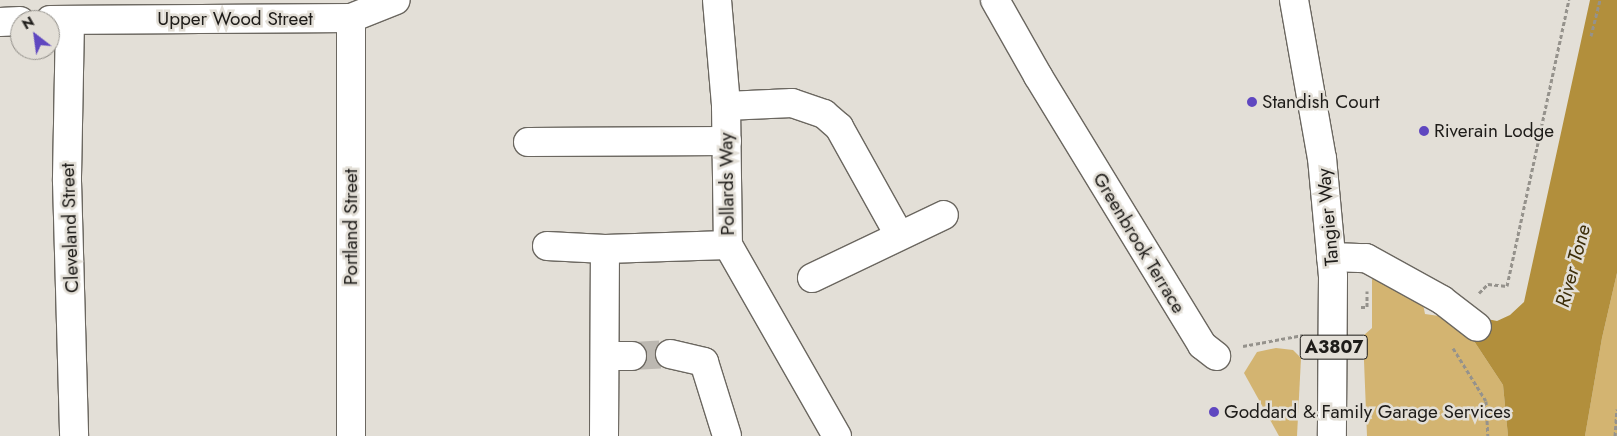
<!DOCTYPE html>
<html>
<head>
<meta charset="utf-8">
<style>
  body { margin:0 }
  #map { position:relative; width:1617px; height:436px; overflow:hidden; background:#e3dfd7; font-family:Jost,sans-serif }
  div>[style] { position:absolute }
  .green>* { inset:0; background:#d3b471 }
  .water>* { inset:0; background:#b28f3c }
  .minor-tunnel>* { height:28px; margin-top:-14px; transform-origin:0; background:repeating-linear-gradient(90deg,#bcb8b1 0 28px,transparent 0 42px) }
  .path>* { height:3px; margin-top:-1.5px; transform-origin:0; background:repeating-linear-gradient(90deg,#95928c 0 4px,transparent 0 6.5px) }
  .roads { filter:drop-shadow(1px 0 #6b6760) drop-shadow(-1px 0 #6b6760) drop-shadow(0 1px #6b6760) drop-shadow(0 -1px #6b6760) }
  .minor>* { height:28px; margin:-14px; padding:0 14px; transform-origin:14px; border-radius:14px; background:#fff }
  .major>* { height:28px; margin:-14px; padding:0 14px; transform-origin:14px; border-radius:14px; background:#fff }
  .dots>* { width:14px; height:14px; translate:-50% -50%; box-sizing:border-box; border:2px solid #e3dfd7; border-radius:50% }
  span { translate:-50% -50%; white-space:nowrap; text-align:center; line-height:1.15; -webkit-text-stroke:5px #e3dfd7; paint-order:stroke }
  .shield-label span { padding:1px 4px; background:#e3dfd7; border:1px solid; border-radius:4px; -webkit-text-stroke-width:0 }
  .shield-label { font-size:18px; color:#1e1c19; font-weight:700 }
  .street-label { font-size:19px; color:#1e1c19 }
  .poi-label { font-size:19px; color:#1e1c19 }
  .left { translate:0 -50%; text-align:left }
  .water-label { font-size:20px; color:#3d2e09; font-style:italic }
  .north { position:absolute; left:10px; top:10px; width:50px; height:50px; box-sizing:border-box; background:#e3dfd7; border:1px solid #94918b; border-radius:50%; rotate:330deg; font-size:14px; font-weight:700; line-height:20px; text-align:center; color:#1e1c19 }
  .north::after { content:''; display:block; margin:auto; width:18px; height:22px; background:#5f47c0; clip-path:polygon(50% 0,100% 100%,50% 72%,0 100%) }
</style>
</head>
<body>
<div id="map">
  <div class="green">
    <div style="clip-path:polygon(1617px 273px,1617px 436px,1585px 436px,1602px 338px)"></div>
    <div style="clip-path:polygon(1372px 277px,1421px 294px,1425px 314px,1453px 318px,1472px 338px,1503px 385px,1508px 436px,1367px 436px,1363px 336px,1372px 328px)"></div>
    <div style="clip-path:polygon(1276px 348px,1293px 350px,1301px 358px,1297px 436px,1279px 436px,1244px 373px,1257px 352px)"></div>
  </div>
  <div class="water">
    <div style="clip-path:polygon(1590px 0,1617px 0,1617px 273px,1602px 338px,1585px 436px,1508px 436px,1503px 385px,1472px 338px,1482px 318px,1497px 321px,1510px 315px,1524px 302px)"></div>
  </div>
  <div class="minor-tunnel">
    <div style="left:632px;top:356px;width:38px;rotate:-3deg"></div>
  </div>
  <div class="path">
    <div style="left:1591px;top:36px;width:37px;rotate:-76deg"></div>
    <div style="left:1479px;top:293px;width:13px;rotate:-45deg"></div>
    <div style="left:1488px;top:284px;width:19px;rotate:6deg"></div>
    <div style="left:1507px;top:286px;width:293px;rotate:-77.8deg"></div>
    <div style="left:1361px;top:307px;width:6px"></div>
    <div style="left:1367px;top:307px;width:16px;rotate:-90deg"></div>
    <div style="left:1243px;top:346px;width:61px;rotate:-10.4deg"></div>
    <div style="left:1453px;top:348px;width:62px;rotate:58.1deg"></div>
    <div style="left:1486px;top:401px;width:35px;rotate:87deg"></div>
    <div style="left:1615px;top:436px;width:27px;rotate:-86deg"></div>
  </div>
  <div class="roads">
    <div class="minor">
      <div style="left:717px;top:0;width:106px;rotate:85.1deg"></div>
      <div style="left:726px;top:106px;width:139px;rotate:89.2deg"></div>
      <div style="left:728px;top:245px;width:220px;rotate:60.3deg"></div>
      <div style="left:995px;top:0;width:87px;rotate:60.5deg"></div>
      <div style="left:1038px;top:76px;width:315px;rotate:58.6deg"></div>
      <div style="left:1202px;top:345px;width:18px;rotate:38deg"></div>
      <div style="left:50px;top:20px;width:301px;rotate:-0.4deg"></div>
      <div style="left:351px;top:18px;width:48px;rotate:-21.8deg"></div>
      <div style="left:70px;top:20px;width:161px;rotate:91.1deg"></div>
      <div style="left:67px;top:181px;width:255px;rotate:88.4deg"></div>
      <div style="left:0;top:22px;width:20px;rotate:-3deg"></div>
      <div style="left:726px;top:106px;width:66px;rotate:-2.6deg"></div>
      <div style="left:792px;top:103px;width:34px;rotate:19deg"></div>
      <div style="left:824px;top:114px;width:20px;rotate:41deg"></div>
      <div style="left:839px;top:127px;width:124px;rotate:60.9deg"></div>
      <div style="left:528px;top:142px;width:199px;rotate:-0.3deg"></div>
      <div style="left:547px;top:246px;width:58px;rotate:3deg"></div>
      <div style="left:605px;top:249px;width:123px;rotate:-1.9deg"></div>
      <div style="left:1331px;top:257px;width:35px;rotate:2deg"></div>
      <div style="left:1366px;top:258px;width:87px;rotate:28.9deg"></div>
      <div style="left:1442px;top:300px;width:44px;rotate:37.6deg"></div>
      <div style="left:812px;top:278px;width:146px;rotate:-25.5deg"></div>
      <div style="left:670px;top:354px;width:35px;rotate:13deg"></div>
      <div style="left:704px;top:362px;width:77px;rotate:72.7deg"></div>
      <div style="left:605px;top:356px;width:27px"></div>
      <div style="left:351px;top:436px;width:418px;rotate:-90deg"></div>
      <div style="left:604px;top:436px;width:187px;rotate:-89.7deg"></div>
    </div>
    <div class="major">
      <div style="left:1294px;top:0;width:160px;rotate:80deg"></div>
      <div style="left:1322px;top:158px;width:119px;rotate:84.7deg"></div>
      <div style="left:1333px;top:276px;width:160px;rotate:90.4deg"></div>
    </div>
  </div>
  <div class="dots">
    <div style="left:1252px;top:102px;background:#5f47c0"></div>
    <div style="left:1424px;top:131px;background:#5f47c0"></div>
    <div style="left:1214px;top:412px;background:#5f47c0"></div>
  </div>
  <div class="shield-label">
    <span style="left:1334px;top:347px">A3807</span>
  </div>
  <div class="street-label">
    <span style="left:235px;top:19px">Upper Wood Street</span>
    <span style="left:727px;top:184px;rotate:-91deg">Pollards Way</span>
    <span style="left:1328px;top:217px;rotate:-95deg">Tangier Way</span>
    <span style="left:351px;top:227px;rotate:-90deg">Portland Street</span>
    <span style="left:70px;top:228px;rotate:-92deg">Cleveland Street</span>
    <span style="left:1139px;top:243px;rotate:59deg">Greenbrook Terrace</span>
  </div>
  <div class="poi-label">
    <span class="left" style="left:1262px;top:102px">Standish Court</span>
    <span class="left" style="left:1434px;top:131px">Riverain Lodge</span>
    <span class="left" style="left:1224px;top:412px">Goddard &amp; Family Garage Services</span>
  </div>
  <div class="water-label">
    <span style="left:1573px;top:266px;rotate:-75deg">River Tone</span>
  </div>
  <div class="north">N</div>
</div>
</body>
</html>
